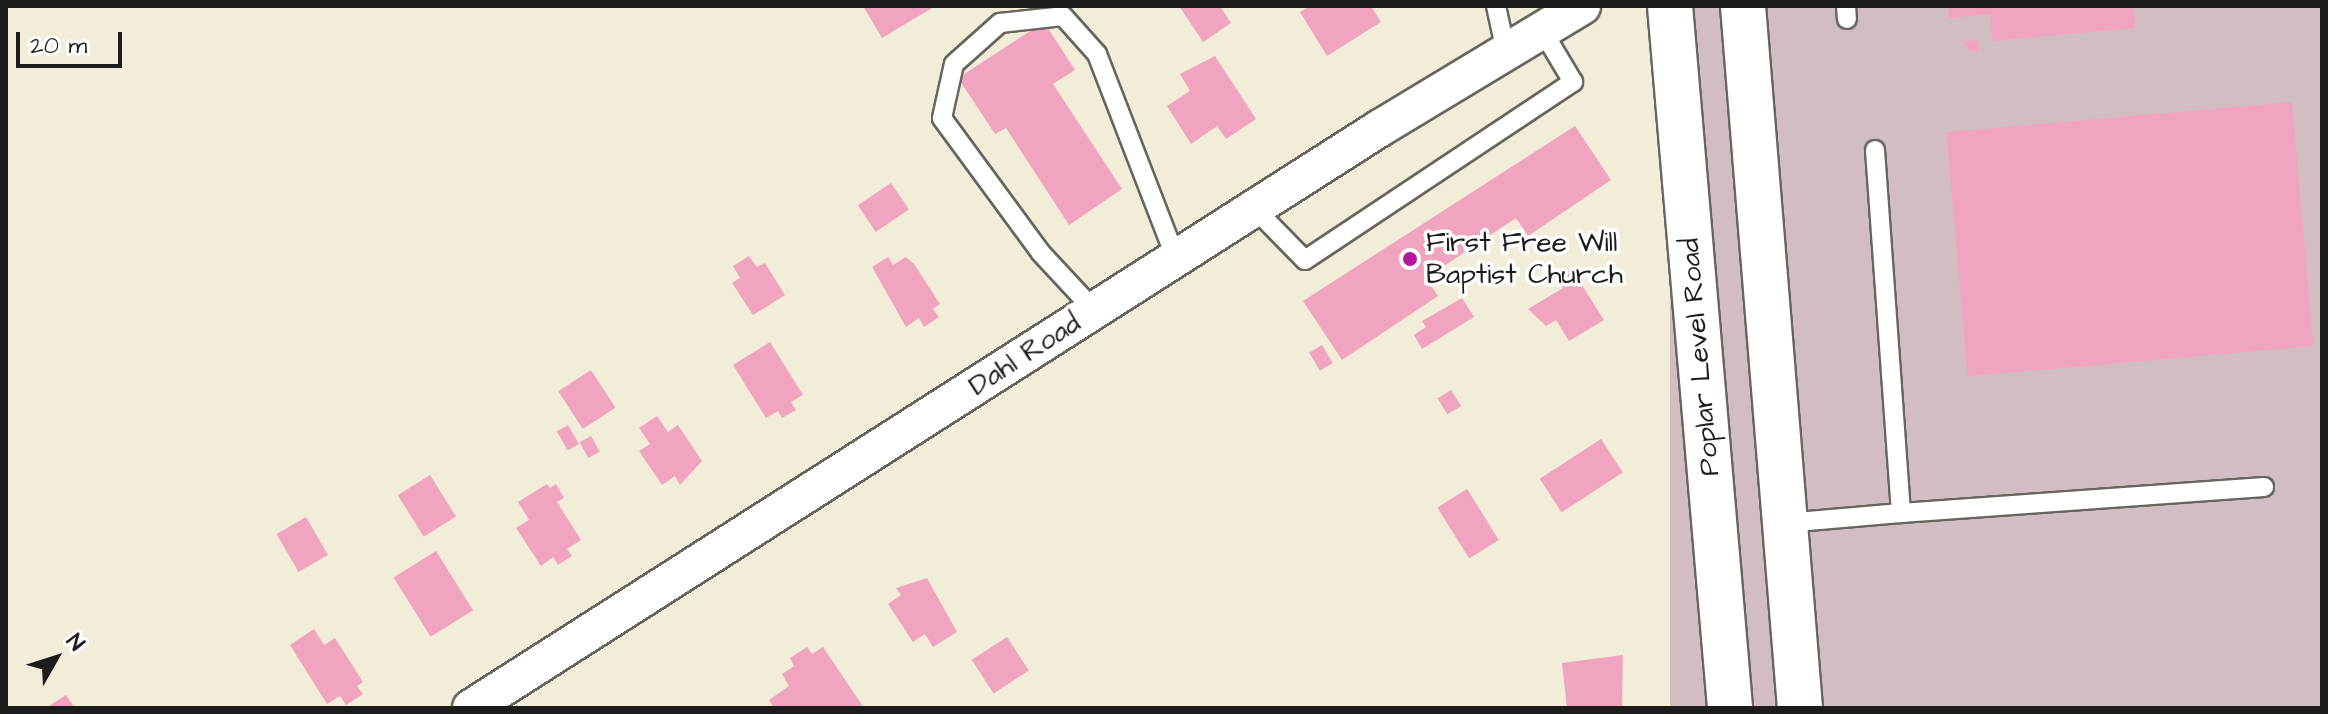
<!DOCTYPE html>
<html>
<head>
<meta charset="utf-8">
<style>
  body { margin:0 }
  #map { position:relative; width:2328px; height:714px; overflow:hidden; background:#f2edd9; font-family:"Architects Daughter",sans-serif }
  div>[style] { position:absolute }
  .industrial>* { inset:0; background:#d2bec2; transform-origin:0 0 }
  .building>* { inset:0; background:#f1a4c0; transform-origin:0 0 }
  .roads { filter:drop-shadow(2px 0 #67655e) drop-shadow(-2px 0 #67655e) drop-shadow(0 2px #67655e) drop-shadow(0 -2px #67655e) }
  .lane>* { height:18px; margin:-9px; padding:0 9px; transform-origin:9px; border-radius:9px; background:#fff }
  .street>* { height:36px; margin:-18px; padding:0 18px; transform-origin:18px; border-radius:18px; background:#fff }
  .secondary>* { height:44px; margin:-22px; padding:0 22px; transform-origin:22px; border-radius:22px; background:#fff }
  .dots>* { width:22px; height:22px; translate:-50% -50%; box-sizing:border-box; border:4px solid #fff; border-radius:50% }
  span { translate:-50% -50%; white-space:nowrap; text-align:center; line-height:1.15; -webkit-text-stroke:7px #fff; paint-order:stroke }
  .poi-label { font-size:28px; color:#1c1c1c }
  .left { translate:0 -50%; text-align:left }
  .street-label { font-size:28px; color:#1c1c1c }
  .frame { position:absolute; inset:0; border:8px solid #1c1c1c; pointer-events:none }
  .north { position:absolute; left:16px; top:618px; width:80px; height:80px; -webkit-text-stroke:6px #fff; paint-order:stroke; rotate:51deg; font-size:22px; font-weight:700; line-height:32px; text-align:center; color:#1c1c1c }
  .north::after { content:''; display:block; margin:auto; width:28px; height:36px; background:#1c1c1c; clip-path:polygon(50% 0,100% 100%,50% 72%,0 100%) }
  .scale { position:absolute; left:16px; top:32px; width:106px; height:36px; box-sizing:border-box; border:4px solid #1c1c1c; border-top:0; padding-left:10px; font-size:24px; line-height:28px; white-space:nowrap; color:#1c1c1c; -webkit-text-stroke:6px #fff; paint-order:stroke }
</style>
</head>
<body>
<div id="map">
  <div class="industrial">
    <div style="left:1670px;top:6px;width:652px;height:705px"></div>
  </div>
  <div class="building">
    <div style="clip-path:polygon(863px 6px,930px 6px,932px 8px,882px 38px)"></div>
    <div style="clip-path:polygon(1179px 6px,1220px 6px,1231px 23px,1203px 42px)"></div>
    <div style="clip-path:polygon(1310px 6px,1371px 6px,1381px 22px,1327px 56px,1300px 12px)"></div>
    <div style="clip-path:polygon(1948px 6px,2134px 6px,2135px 28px,1992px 41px,1990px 14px,1949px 18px)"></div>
    <div style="clip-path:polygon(1044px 22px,1075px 70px,1053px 84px,1122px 189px,1069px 225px,1006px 128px,995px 134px,958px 78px)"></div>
    <div style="clip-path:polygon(1978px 40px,1979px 51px,1969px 51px,1963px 41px)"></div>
    <div style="clip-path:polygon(1215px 56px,1256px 119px,1226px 139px,1217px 126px,1191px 144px,1167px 106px,1190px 91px,1180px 74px)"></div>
    <div style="left:2292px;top:102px;width:245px;height:347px;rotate:85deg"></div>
    <div style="clip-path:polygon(1575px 126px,1611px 180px,1528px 236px,1516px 218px,1426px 278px,1438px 296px,1342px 360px,1303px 301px)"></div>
    <div style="left:891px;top:183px;width:32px;height:40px;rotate:56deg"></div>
    <div style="clip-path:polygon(749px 256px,757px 267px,765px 263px,785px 295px,753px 315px,732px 283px,740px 278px,733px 266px)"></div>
    <div style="clip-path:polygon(888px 257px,893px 265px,906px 257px,914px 264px,940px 304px,933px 309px,939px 317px,924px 327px,919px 318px,906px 327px,872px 267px)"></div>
    <div style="clip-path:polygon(1571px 268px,1604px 320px,1569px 341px,1556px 320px,1546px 326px,1528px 309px,1563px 288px,1556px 277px)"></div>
    <div style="clip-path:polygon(1462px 298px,1474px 317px,1422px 349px,1414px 335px,1426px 327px,1422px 321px)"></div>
    <div style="clip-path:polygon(770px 342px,803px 395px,791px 402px,796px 410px,782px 418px,778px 411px,766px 418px,733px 365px)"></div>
    <div style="left:1322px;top:345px;width:21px;height:15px;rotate:59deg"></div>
    <div style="left:591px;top:370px;width:45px;height:39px;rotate:57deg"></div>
    <div style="left:1451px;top:390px;width:19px;height:16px;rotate:58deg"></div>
    <div style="clip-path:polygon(657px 416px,668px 432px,678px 425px,702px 461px,680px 485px,675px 476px,662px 485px,639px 451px,650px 444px,639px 428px)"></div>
    <div style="left:568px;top:425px;width:22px;height:13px;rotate:60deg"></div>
    <div style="left:591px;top:436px;width:18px;height:13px;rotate:61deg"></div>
    <div style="left:1601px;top:439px;width:40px;height:73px;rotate:57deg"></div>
    <div style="left:430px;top:475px;width:49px;height:38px;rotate:58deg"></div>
    <div style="clip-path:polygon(547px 484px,550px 488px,556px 484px,564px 498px,557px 502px,581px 540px,567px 549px,572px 556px,558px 565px,553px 557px,541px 566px,516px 528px,529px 520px,518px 502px)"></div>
    <div style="left:1467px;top:489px;width:60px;height:35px;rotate:58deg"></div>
    <div style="left:306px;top:517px;width:44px;height:34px;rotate:60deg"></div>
    <div style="left:436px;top:551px;width:70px;height:50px;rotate:58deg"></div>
    <div style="clip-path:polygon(927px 578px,957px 632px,933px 647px,925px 634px,913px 642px,888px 604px,901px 595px,896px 588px)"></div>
    <div style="clip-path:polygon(314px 629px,324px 645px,335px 638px,363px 682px,357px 686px,363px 694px,346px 705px,340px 696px,327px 704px,290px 645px)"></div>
    <div style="left:1007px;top:637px;width:40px;height:42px;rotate:57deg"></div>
    <div style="clip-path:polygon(807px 647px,812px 654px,823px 647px,864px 708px,774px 708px,769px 700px,789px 686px,782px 674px,794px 666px,790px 658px)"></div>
    <div style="clip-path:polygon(1623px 655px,1622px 708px,1567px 708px,1562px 663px)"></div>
    <div style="clip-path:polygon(66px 695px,75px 708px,46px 708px)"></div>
  </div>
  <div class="roads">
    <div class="lane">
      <div style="left:1496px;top:6px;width:47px;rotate:77.7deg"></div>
      <div style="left:1846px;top:6px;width:13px;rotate:86deg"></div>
      <div style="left:1875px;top:150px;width:364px;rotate:85.9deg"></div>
      <div style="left:1901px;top:513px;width:364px;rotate:-4.1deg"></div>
      <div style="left:1255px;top:209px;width:71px;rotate:45.6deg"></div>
      <div style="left:1305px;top:260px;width:322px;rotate:-33.6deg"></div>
      <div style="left:1573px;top:82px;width:61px;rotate:-120.8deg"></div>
      <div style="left:1094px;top:310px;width:78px;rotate:-132.9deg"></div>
      <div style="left:1041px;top:253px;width:167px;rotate:-126.3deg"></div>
      <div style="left:942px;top:118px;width:55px;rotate:-77.5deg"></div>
      <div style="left:954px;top:64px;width:62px;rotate:-41.7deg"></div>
      <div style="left:1000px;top:23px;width:63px;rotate:-6.3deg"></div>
      <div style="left:1063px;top:16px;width:51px;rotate:48.2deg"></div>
      <div style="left:1097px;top:54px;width:220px;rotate:68.9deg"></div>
      <div style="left:1785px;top:523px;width:116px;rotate:-4.9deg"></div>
    </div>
    <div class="street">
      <div style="left:471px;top:708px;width:1078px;rotate:-32.54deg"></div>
      <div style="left:1380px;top:128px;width:236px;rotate:-31.1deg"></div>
    </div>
    <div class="secondary">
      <div style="left:1670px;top:6px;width:705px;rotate:85.11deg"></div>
      <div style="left:1743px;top:6px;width:704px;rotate:85.36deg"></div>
    </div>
  </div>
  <div class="dots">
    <div style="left:1410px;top:259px;background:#b5179e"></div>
  </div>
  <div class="poi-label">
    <span class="left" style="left:1426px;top:259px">First Free Will<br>Baptist Church</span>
  </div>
  <div class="street-label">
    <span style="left:1025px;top:355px;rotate:-33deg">Dahl Road</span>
    <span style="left:1700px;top:357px;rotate:-95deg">Poplar Level Road</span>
  </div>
  <div class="frame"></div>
  <div class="north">N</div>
  <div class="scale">20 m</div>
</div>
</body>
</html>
